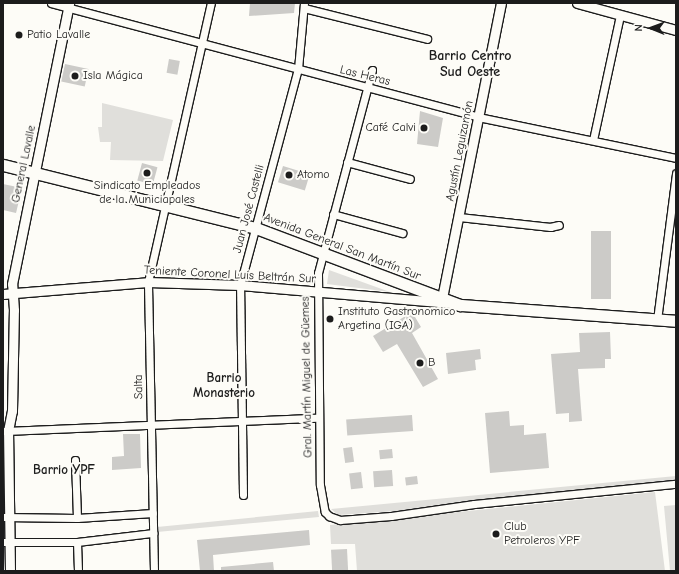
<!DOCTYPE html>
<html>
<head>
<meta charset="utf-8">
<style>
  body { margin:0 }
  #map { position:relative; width:679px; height:574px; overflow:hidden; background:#fdfcf7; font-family:"Comic Neue",sans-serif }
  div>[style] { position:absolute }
  .green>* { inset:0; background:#e0dfdb }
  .building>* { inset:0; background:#cccbc8; transform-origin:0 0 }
  .roads { filter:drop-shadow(1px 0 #1c1c1c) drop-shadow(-1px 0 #1c1c1c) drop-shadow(0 1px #1c1c1c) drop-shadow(0 -1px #1c1c1c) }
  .minor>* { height:7px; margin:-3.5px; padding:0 3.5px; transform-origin:3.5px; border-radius:3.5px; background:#fdfcf7 }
  .tertiary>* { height:9px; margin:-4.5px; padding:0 4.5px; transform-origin:4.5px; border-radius:4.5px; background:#fdfcf7 }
  .primary>* { height:11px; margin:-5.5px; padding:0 5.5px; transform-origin:5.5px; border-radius:5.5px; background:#fdfcf7 }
  .dots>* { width:11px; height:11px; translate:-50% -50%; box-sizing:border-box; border:2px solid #fdfcf7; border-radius:50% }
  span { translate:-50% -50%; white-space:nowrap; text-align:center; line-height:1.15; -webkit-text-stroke:4px #fdfcf7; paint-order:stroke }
  .poi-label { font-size:12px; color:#1c1c1c }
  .left { translate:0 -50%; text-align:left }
  .right { translate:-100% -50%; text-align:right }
  .street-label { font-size:12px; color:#1c1c1c }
  .neighbourhood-label { font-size:13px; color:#1c1c1c; font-weight:700 }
  .quarter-label { font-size:14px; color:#1c1c1c; font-weight:700 }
  .frame { position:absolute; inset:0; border:4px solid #1c1c1c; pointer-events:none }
  .north { position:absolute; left:631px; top:8px; width:40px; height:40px; -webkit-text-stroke:3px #fdfcf7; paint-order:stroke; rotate:271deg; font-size:11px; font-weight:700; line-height:16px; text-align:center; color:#1c1c1c }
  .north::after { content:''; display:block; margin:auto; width:14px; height:18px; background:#1c1c1c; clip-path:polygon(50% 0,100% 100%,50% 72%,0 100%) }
</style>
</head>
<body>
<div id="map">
  <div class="green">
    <div style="clip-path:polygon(102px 103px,173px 120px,163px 161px,110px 160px,111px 142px,100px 142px,98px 127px,102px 127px)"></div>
    <div style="clip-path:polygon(329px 270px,390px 292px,327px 284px)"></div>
    <div style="clip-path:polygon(676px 476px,676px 481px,396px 511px,338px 515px,331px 509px)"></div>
    <div style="clip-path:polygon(655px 492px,665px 571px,357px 571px,355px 544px,331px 544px,330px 525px)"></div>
    <div style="clip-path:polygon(676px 505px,676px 571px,670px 571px,664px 506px)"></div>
    <div style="clip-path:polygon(318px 511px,319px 517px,157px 532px,157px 527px)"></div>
  </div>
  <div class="building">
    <div style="clip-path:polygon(250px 3px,295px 3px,294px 13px,249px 16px)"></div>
    <div style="left:169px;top:59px;width:11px;height:14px;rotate:10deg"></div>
    <div style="left:65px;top:64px;width:24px;height:18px;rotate:12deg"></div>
    <div style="clip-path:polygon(420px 111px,443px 118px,438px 147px,417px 144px)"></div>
    <div style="left:142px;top:163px;width:16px;height:18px;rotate:15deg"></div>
    <div style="left:283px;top:166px;width:28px;height:17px;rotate:17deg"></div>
    <div style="clip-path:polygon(3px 184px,22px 188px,16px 213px,3px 210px)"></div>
    <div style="left:591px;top:231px;width:20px;height:68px"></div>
    <div style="clip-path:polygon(412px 312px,421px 327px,412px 333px,438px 379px,423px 387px,397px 344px,383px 352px,373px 336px)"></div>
    <div style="clip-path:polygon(610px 332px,611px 359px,605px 359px,605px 368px,578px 369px,582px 421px,569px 422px,569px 413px,556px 414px,551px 354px,580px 352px,579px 333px)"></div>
    <div style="clip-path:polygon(480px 349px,481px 359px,475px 360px,476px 370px,448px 374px,446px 353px)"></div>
    <div style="clip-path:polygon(509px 411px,510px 426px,524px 425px,524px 435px,546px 433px,549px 468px,490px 473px,485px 413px)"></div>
    <div style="left:412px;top:415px;width:16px;height:66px;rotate:86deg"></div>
    <div style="clip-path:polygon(123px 434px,140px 434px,141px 468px,112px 470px,112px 457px,124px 456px)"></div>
    <div style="left:352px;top:447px;width:15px;height:9px;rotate:82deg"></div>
    <div style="left:392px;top:449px;width:9px;height:13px;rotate:84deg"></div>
    <div style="left:392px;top:470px;width:16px;height:19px;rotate:86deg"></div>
    <div style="left:361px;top:472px;width:16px;height:12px;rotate:83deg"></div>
    <div style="left:417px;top:476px;width:8px;height:12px;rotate:83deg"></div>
    <div style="clip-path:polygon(309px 530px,310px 545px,213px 555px,214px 571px,200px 571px,197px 540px)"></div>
    <div style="left:347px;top:549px;width:22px;height:16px;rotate:87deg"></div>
    <div style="clip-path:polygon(273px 562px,274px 571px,221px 571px,221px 567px)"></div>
  </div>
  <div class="roads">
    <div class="minor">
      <div style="left:51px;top:3px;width:442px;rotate:14.9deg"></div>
      <div style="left:478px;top:117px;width:202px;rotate:11.7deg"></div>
      <div style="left:304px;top:8px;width:127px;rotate:14.1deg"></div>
      <div style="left:372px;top:70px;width:210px;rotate:104.9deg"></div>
      <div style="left:318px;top:273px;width:212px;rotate:89.5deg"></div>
      <div style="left:320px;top:485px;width:27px;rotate:80deg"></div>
      <div style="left:325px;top:512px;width:6px;rotate:45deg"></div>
      <div style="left:329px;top:516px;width:12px;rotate:20deg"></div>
      <div style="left:340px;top:520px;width:51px;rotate:-4.5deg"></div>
      <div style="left:391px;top:516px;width:84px;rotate:-8.2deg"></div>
      <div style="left:474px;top:504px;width:203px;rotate:-5.7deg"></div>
      <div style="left:593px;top:140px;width:128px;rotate:-77.8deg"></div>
      <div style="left:347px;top:162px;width:65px;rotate:15.1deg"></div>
      <div style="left:333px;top:214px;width:72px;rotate:15.4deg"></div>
      <div style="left:459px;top:217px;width:92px;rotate:6.3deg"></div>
      <div style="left:550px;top:227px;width:9px;rotate:-13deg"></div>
      <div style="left:657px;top:320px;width:148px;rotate:-82.6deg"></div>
      <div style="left:3px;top:431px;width:316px;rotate:-2.4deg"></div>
      <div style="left:75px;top:460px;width:58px;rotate:88deg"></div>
      <div style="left:243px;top:495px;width:210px;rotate:-90.8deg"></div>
      <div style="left:240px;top:285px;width:224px;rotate:-75deg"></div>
      <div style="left:298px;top:69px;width:66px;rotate:-84.8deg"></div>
      <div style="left:3px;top:517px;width:74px;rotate:0.8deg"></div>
      <div style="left:77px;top:518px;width:76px;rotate:-3.8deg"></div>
      <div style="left:3px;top:542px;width:74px"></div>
      <div style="left:77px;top:542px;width:77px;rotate:-6.8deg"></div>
      <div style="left:77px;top:542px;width:29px;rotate:88deg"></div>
      <div style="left:154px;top:571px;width:289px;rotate:-91.2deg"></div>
      <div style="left:148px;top:282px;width:286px;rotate:-77.3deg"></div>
    </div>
    <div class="tertiary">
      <div style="left:577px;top:3px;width:103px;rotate:15.3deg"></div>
      <div style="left:3px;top:294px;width:145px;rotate:-4.7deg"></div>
      <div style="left:148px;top:282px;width:92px;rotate:1.9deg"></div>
      <div style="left:240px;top:285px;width:211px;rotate:4.9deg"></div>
      <div style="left:441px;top:303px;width:306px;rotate:-78.7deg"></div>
      <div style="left:10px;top:571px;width:140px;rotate:-90.8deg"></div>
      <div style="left:8px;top:431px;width:20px;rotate:-79deg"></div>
      <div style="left:12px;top:411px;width:101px;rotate:-88.9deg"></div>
      <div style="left:14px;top:310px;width:26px;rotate:-94deg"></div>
      <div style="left:12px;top:284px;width:287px;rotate:-78.5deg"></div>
    </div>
    <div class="primary">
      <div style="left:3px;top:165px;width:261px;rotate:14deg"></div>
      <div style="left:256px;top:228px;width:218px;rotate:20.7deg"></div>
      <div style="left:460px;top:305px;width:217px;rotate:4.2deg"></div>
    </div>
  </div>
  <div class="dots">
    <div style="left:19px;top:35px;background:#1c1c1c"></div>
    <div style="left:75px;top:76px;background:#1c1c1c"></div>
    <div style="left:424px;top:128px;background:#1c1c1c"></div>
    <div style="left:147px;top:173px;background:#1c1c1c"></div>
    <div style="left:289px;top:175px;background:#1c1c1c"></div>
    <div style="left:330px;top:319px;background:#1c1c1c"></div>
    <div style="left:420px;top:363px;background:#1c1c1c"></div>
    <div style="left:496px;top:534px;background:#1c1c1c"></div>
  </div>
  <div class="poi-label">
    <span class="left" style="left:27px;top:35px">Patio Lavalle</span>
    <span class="left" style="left:83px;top:76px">Isla Mágica</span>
    <span class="right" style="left:416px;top:128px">Café Calvi</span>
    <span class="left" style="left:297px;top:175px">Atomo</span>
    <span style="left:147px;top:193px">Sindicato Empleados<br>de la Municiapales</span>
    <span class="left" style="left:338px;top:319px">Instituto Gastronomico<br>Argetina (IGA)</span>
    <span class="left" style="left:428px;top:363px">B</span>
    <span class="left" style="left:504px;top:534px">Club<br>Petroleros YPF</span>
  </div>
  <div class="street-label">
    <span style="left:365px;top:76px;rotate:14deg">Las Heras</span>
    <span style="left:460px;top:151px;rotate:-79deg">Agustín Leguizamón</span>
    <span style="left:24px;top:164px;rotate:-78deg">General Lavalle</span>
    <span style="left:249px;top:209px;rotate:-75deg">Juan José Castelli</span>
    <span style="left:342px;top:247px;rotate:21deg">Avenida General San Martín Sur</span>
    <span style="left:230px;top:275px;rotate:3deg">Teniente Coronel Luis Beltrán Sur</span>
    <span style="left:307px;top:377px;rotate:-91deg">Gral. Martín Miguel de Güemes</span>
    <span style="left:139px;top:387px;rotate:-91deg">Salta</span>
  </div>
  <div class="neighbourhood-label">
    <span style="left:224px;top:386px">Barrio<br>Monasterio</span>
    <span style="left:64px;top:470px">Barrio YPF</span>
  </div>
  <div class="quarter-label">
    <span style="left:470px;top:64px">Barrio Centro<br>Sud Oeste</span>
  </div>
  <div class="frame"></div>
  <div class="north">N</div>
</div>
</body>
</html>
